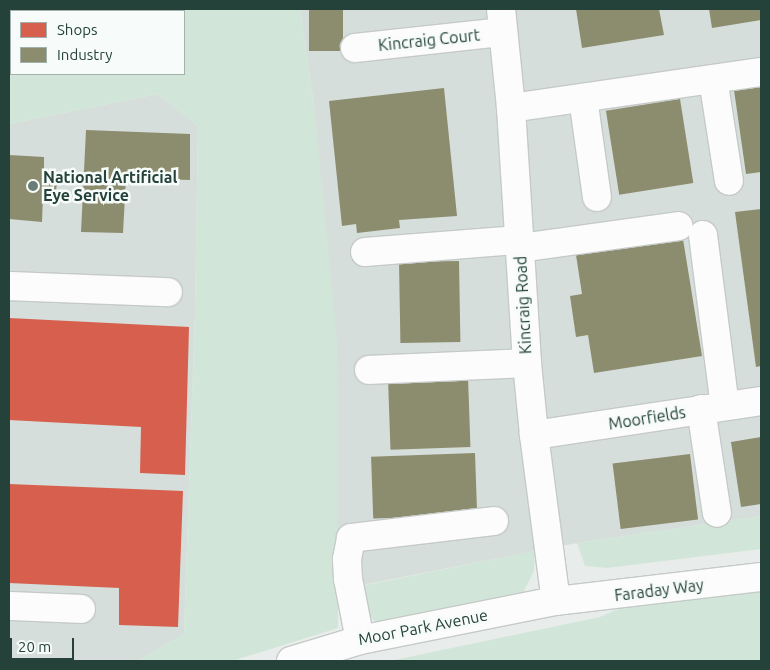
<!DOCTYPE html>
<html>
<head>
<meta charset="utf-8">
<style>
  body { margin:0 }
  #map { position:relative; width:770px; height:670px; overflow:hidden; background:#e8edeb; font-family:Ubuntu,sans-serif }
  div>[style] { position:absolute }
  .built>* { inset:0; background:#d6dedb }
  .green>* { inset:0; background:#d1e6d8 }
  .shops>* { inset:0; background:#d6604d }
  .industry>* { inset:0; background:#8c8c6e; transform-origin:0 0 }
  .roads { filter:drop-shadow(1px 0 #c5cac8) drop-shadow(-1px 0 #c5cac8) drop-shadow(0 1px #c5cac8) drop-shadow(0 -1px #c5cac8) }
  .minor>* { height:28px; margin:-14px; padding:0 14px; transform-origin:14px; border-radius:14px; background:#fcfcfc }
  .dots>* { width:14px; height:14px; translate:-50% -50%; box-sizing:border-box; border:2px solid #f7fbf9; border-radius:50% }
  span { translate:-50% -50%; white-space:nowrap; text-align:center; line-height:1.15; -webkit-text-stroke:5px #f7fbf9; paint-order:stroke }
  .street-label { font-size:16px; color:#24423a }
  .poi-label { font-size:16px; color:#24423a; font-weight:700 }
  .left { translate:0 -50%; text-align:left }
  .frame { position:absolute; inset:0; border:10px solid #24423a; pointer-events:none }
  .legend { position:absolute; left:10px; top:10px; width:175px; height:65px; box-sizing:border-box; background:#f7fbf9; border:1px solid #a3b1ad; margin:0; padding:6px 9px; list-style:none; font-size:15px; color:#24423a }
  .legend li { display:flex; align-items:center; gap:10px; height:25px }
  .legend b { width:25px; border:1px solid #a3b1ad }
  .scale { position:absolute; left:10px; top:638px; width:64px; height:22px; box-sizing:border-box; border:2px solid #24423a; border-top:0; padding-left:6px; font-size:15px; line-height:18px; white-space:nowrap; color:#24423a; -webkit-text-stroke:4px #f7fbf9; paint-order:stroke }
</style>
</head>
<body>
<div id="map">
  <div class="built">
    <div style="clip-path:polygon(300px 9px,761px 9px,761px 516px,577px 543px,337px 590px,314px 106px)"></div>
    <div style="clip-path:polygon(158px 94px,198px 126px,195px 312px,184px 634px,138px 661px,9px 661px,9px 124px)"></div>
  </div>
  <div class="green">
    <div style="clip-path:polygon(179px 9px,300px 9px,314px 106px,337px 341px,338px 628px,232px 661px,138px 661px,184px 634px,195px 312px,198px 126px,158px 94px,9px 124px,9px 66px,11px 66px,11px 74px,184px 74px,184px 11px,179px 11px)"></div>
    <div style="clip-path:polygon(761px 516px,761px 549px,607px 568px,585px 566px,577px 543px)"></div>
    <div style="clip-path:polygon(535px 551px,534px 571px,523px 593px,501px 601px,397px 622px,376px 622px,365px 613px,356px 587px)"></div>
    <div style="clip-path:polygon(761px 577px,761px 661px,390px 661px,600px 617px,664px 589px)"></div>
  </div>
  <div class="shops">
    <div style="clip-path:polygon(9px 318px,189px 327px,185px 475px,140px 473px,141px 427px,9px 420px)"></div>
    <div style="clip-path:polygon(9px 484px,183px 491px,178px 627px,119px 625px,119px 588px,9px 583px)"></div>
  </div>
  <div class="industry">
    <div style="left:309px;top:9px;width:34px;height:42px"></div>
    <div style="clip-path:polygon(576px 9px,659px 9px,664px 35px,582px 48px)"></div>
    <div style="clip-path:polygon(709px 9px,761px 9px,761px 20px,712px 28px)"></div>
    <div style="clip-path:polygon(761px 86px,761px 172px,746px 174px,734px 90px)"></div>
    <div style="clip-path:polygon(444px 88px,457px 216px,399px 220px,400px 228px,357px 233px,356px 224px,342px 226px,329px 101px)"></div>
    <div style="left:680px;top:99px;width:85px;height:75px;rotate:81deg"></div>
    <div style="clip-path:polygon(86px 130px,190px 134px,190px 180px,126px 178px,123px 233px,81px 232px)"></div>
    <div style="clip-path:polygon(9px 155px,44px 157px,44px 176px,57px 177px,56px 195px,43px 195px,42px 222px,9px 219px)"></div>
    <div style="clip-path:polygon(761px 209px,761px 366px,756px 367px,735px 212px)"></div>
    <div style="clip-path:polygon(683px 239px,702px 356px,594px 373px,588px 335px,576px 337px,570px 296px,582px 294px,576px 255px)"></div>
    <div style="left:459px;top:261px;width:81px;height:60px;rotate:89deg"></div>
    <div style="left:468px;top:377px;width:70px;height:80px;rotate:88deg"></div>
    <div style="clip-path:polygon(761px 437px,761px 504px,741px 507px,731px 442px)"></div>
    <div style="left:475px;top:453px;width:62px;height:104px;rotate:88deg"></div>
    <div style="left:690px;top:454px;width:66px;height:78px;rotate:83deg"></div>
  </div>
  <div class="roads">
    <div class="minor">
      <div style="left:74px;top:9px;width:2px;rotate:90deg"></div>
      <div style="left:501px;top:9px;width:100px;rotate:84.2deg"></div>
      <div style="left:511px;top:108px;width:256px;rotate:86.4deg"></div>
      <div style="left:527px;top:363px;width:72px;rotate:84.4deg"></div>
      <div style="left:534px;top:435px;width:167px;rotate:82.5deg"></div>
      <div style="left:355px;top:48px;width:149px;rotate:-6.2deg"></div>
      <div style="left:713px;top:79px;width:103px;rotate:81.1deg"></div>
      <div style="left:583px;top:98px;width:100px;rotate:82deg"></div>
      <div style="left:511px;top:108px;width:253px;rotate:-8.2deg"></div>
      <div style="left:703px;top:235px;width:172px;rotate:82.7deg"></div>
      <div style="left:520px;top:248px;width:160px;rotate:-7.9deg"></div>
      <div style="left:365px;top:252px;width:154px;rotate:-4.5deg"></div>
      <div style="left:9px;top:286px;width:159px;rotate:2.2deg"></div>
      <div style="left:369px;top:370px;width:158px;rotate:-2.5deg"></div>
      <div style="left:701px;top:409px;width:105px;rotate:81.3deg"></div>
      <div style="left:534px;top:435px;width:230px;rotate:-8.5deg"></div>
      <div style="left:9px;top:606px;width:72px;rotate:2.4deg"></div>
      <div style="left:360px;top:640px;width:62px;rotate:-101.1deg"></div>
      <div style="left:348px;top:579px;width:20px;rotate:-93deg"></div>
      <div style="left:347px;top:559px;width:21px;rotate:-79deg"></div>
      <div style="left:351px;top:538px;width:144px;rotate:-6.8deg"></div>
      <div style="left:291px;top:661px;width:72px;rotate:-16.9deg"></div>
      <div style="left:360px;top:640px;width:200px;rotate:-11.3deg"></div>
      <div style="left:556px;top:601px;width:206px;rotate:-6.7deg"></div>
    </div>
  </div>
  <div class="dots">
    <div style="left:33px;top:186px;background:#697e78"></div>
  </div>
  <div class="street-label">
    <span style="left:429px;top:40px;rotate:-6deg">Kincraig Court</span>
    <span style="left:523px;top:305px;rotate:-93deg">Kincraig Road</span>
    <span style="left:647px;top:418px;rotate:-9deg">Moorfields</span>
    <span style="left:659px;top:590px;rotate:-7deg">Faraday Way</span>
    <span style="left:423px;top:627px;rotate:-11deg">Moor Park Avenue</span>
  </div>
  <div class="poi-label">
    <span class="left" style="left:43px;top:186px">National Artificial<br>Eye Service</span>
  </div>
  <div class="frame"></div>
  <ul class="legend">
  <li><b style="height:14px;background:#d6604d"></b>Shops</li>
  <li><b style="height:14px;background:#8c8c6e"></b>Industry</li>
  </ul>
  <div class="scale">20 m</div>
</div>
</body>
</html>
